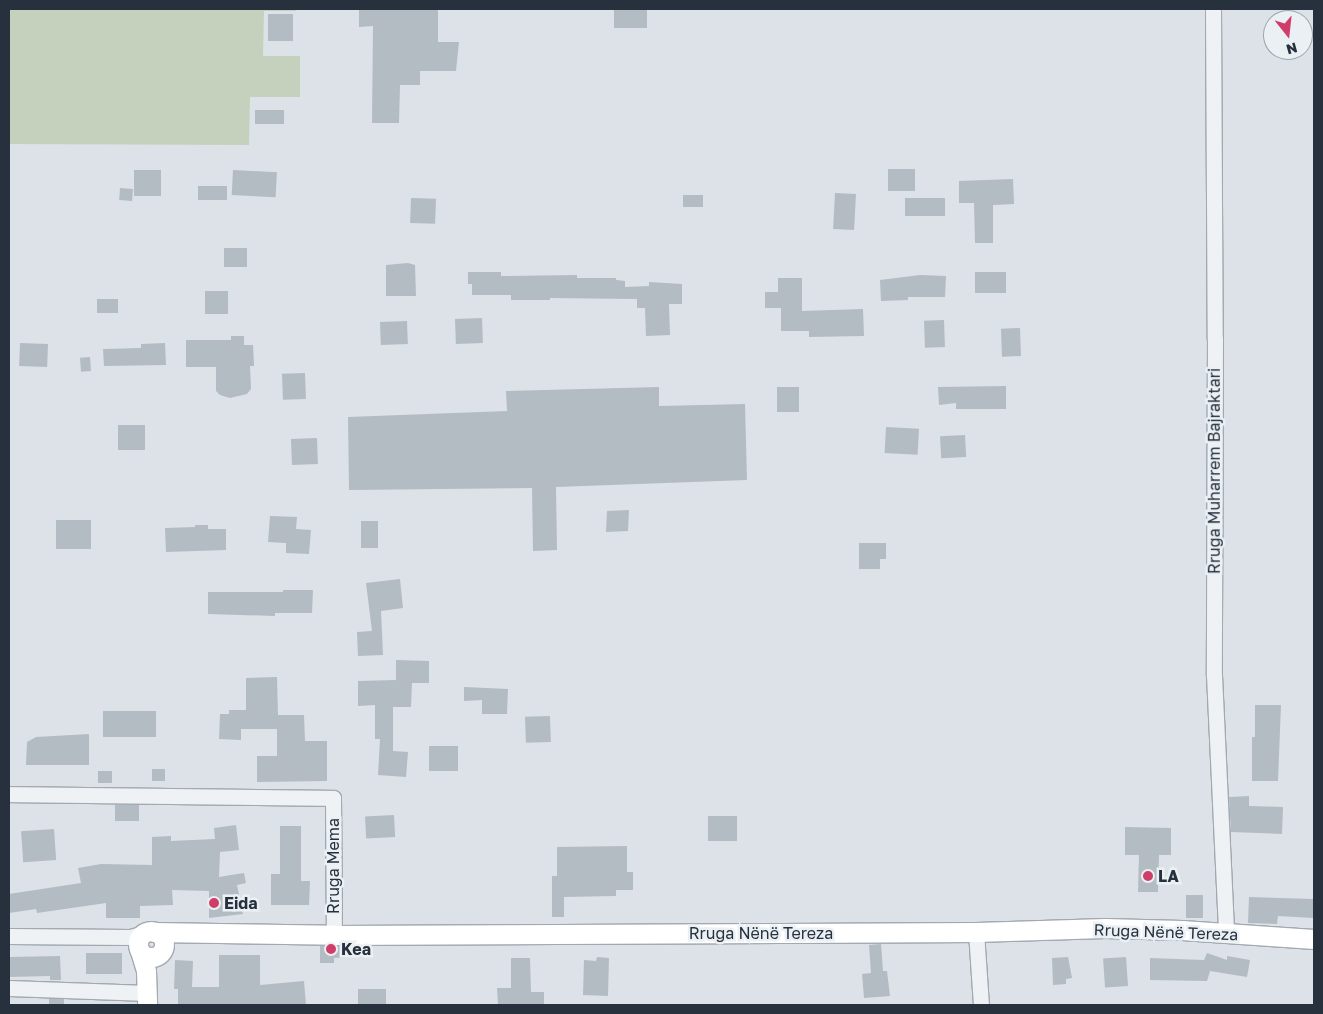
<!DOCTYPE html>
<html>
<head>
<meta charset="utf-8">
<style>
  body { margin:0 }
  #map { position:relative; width:1323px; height:1014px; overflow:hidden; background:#dce2e7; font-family:"Golos Text",sans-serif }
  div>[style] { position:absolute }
  .green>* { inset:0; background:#c5d1bd }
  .building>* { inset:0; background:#b3bcc3; transform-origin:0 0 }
  .roads { filter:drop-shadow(1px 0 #a2a9b1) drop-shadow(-1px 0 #a2a9b1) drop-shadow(0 1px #a2a9b1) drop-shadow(0 -1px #a2a9b1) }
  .minor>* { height:15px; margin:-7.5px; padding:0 7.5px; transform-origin:7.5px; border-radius:7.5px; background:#eff2f5 }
  .major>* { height:19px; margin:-9.5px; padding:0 9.5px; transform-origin:9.5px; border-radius:9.5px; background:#fff }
  .major>.ring { margin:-9.5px; padding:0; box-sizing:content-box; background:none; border:19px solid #fff; border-radius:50% }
  .dots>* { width:14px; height:14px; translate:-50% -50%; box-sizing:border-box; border:2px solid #ebf0f4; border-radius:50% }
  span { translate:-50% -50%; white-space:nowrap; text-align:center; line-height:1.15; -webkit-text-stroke:5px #ebf0f4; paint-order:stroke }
  .street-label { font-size:16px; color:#26313d }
  .poi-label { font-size:16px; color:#26313d; font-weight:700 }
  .left { translate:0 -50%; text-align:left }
  .frame { position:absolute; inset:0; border:10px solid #26313d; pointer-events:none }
  .north { position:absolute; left:1263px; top:10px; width:50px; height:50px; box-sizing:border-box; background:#ebf0f4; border:1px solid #9ca4ab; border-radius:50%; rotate:164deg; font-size:14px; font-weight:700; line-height:20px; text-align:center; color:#26313d }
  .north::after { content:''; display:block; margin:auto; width:18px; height:22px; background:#cf3d68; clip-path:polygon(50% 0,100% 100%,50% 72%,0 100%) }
</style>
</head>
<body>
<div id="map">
  <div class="green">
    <div style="clip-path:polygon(9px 9px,296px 9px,296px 11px,264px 11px,263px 56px,300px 56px,300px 97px,250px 97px,249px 145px,9px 144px)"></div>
  </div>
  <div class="building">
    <div style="clip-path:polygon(359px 9px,438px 9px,438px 42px,459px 42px,456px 71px,420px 71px,420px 85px,400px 85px,399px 123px,372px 123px,373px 26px,359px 27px)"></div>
    <div style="left:614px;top:9px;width:33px;height:19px"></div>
    <div style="left:268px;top:14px;width:25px;height:27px"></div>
    <div style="left:255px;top:110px;width:29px;height:14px"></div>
    <div style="left:915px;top:169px;width:22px;height:27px;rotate:90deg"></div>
    <div style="left:134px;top:170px;width:27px;height:26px"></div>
    <div style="left:233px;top:170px;width:44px;height:25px;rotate:3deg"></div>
    <div style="clip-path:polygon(1013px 179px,1014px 204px,993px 205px,993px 243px,975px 243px,974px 203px,959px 203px,959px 181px)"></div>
    <div style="left:198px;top:186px;width:29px;height:14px"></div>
    <div style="left:120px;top:188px;width:13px;height:12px;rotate:4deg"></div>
    <div style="left:835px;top:193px;width:21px;height:36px;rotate:3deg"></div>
    <div style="left:703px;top:195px;width:12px;height:20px;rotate:90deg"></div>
    <div style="left:411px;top:198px;width:25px;height:25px;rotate:2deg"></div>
    <div style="left:945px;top:198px;width:18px;height:40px;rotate:90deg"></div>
    <div style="left:224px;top:248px;width:23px;height:19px"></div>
    <div style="clip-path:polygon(408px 263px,415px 265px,416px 296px,386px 296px,386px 265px)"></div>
    <div style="clip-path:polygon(468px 272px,501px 272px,501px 276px,577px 275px,577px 278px,616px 278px,616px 280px,625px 281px,625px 287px,649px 286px,649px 282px,682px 284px,682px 304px,669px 304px,670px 335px,646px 336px,645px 308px,637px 308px,637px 299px,550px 298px,550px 300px,511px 300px,511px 295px,472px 295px,472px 284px,468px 284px)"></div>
    <div style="left:975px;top:272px;width:31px;height:21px"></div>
    <div style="clip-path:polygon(920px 275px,946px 276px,945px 297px,908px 297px,908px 300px,881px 301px,880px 280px)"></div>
    <div style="clip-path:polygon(778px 278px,802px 278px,802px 311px,863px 309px,864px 336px,809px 337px,809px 331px,781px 331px,781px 308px,765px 308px,765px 292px,778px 292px)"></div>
    <div style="left:205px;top:291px;width:23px;height:23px"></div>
    <div style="left:97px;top:299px;width:21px;height:14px"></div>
    <div style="left:482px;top:318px;width:25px;height:27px;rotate:88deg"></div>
    <div style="left:944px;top:320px;width:27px;height:20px;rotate:88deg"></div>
    <div style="left:407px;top:321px;width:23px;height:27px;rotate:88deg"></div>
    <div style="left:1020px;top:328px;width:28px;height:19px;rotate:88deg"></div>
    <div style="clip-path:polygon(231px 336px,244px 336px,244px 345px,253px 345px,254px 366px,250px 366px,251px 389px,247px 394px,230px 398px,220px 395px,216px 391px,216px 367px,186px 367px,186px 340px,231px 340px)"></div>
    <div style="left:20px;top:343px;width:28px;height:23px;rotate:2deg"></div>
    <div style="clip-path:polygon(165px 343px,166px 365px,104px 366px,103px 349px,141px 348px,141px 344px)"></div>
    <div style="left:90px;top:357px;width:14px;height:10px;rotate:86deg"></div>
    <div style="left:305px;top:373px;width:26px;height:23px;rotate:88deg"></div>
    <div style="clip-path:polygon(1006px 386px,1006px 409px,956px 409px,956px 403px,939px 405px,938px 387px)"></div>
    <div style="clip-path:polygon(659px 387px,659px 406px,745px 404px,747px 480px,556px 487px,557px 550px,533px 551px,532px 488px,349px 490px,348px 417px,507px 411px,506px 391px)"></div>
    <div style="left:777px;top:387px;width:22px;height:25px"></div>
    <div style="left:118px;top:425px;width:27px;height:25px"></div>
    <div style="left:886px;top:427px;width:33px;height:26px;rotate:3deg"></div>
    <div style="left:965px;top:435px;width:22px;height:25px;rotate:87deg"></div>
    <div style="left:317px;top:438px;width:26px;height:26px;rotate:88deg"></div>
    <div style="clip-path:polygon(629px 510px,628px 531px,606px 532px,607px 511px)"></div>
    <div style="clip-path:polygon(270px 516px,297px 517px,296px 529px,311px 530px,309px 554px,286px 553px,286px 543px,268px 542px)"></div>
    <div style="left:56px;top:520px;width:35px;height:29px"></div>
    <div style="left:361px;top:521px;width:17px;height:27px"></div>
    <div style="clip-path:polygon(195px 525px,208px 525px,208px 529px,226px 529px,226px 550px,166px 552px,165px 528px,195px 527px)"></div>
    <div style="clip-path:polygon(859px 543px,886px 543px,886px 559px,880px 559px,880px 569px,859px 569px)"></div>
    <div style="clip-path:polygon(400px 579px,403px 608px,381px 611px,383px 655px,358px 656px,357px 632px,372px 631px,366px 583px)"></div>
    <div style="clip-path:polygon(283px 590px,313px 590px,312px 613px,275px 613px,275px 616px,208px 614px,208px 592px,283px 592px)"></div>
    <div style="clip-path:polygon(396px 660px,429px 661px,429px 683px,412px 683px,411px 707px,393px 707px,393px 751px,408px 752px,406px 777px,378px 775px,380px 739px,375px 739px,375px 705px,358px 706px,358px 681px,396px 680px)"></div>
    <div style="clip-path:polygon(277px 677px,278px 715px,304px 715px,305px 741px,327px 741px,327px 781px,257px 782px,257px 756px,277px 756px,277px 729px,241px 729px,241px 740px,219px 739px,220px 714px,229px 714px,229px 710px,246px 710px,246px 678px)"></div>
    <div style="clip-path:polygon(464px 687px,508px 689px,507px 714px,482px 714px,482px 700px,464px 701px)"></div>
    <div style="clip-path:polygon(1255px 705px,1281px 705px,1278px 781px,1252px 781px,1252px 737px,1255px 737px)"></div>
    <div style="left:156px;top:711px;width:26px;height:53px;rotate:90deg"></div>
    <div style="left:550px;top:716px;width:26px;height:25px;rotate:88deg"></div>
    <div style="clip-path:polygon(89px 734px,89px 765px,26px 765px,27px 742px,36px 737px)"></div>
    <div style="left:458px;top:746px;width:25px;height:29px;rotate:90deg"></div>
    <div style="left:152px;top:769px;width:13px;height:12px"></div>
    <div style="left:98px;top:771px;width:14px;height:12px"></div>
    <div style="clip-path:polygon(1249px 796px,1249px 806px,1283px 807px,1282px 834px,1231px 832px,1229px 797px)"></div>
    <div style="left:115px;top:805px;width:24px;height:16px"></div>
    <div style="left:394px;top:815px;width:22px;height:29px;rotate:87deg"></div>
    <div style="left:708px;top:816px;width:29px;height:25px"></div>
    <div style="clip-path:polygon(236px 825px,239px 850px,220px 852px,219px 877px,244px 873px,246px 883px,237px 885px,243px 914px,209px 918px,209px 891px,172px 890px,173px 905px,140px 906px,140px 918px,106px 918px,106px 903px,37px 913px,36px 909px,9px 913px,9px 894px,81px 883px,78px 868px,101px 864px,152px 865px,152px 837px,171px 836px,171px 841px,215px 839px,214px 828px)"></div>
    <div style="clip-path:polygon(280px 826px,301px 826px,301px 881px,310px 881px,309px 905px,271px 905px,271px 874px,280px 874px)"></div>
    <div style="clip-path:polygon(1125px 827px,1171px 828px,1171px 855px,1159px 855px,1158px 892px,1138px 892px,1139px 855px,1125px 855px)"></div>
    <div style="left:54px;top:829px;width:31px;height:33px;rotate:86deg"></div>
    <div style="clip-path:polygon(627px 846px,627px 872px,633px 872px,633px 890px,616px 890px,616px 896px,564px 897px,564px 917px,552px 917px,552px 876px,557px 876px,557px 847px)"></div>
    <div style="left:1186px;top:895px;width:17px;height:23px"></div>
    <div style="clip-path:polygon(1249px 897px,1314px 899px,1314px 918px,1278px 916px,1277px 924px,1248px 923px)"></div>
    <div style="clip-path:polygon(881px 944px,883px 971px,887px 971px,890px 996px,864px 998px,862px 974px,871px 973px,869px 945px)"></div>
    <div style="clip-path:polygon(320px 946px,351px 946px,351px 957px,334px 958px,334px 963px,320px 963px)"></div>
    <div style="left:86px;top:953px;width:36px;height:21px"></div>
    <div style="clip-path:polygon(1207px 953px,1227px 960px,1227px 956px,1250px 960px,1247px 977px,1210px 971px,1207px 981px,1150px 980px,1150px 958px,1204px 960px)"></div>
    <div style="clip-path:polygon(219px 955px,260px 955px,260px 985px,304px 981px,306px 1005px,178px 1005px,178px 989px,174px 989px,175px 960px,193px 961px,192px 987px,219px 987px)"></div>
    <div style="clip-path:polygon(60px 956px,61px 980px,50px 980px,50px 976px,9px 977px,9px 957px)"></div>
    <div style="clip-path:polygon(597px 957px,609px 958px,608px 996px,583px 995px,584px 960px,596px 961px)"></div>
    <div style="clip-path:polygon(1068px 957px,1072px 978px,1066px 979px,1066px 984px,1053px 985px,1052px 958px)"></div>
    <div style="left:1126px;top:957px;width:29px;height:23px;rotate:86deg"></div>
    <div style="clip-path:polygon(511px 958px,530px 958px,531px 992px,544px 992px,544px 1005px,498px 1005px,497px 988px,511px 988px)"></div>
    <div style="left:358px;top:989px;width:28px;height:16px"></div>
    <div style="left:49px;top:999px;width:15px;height:6px"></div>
  </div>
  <div class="roads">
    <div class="minor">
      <div style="left:1213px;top:9px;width:330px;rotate:89.7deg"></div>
      <div style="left:1215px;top:339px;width:336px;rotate:90.2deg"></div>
      <div style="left:1214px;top:675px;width:259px;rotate:87.3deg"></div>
      <div style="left:9px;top:794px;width:324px;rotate:0.7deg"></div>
      <div style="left:333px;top:798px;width:137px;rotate:89.6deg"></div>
      <div style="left:976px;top:932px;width:73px;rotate:86.1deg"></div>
      <div style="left:9px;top:936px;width:121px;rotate:0.5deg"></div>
      <div style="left:130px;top:937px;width:16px;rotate:-15deg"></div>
      <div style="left:9px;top:988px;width:139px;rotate:2.1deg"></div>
    </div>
    <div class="major">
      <div class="ring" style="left:138px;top:931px;width:7px;height:7px"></div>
      <div style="left:153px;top:932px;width:181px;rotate:0.9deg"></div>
      <div style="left:334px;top:935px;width:642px;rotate:-0.27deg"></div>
      <div style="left:976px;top:932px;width:129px;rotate:-1.8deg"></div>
      <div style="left:1105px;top:928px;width:77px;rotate:1.5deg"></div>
      <div style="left:1182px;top:930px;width:132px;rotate:3.9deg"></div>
      <div style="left:140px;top:951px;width:21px;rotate:73deg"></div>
      <div style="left:146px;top:971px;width:34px;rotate:88deg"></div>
    </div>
  </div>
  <div class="dots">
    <div style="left:1148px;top:876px;background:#cf3d68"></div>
    <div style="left:214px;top:903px;background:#cf3d68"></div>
    <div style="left:331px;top:949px;background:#cf3d68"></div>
  </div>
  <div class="street-label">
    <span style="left:1214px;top:471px;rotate:-90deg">Rruga Muharrem Bajraktari</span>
    <span style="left:333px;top:866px;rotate:-90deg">Rruga Mema</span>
    <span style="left:1166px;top:932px;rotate:2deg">Rruga Nënë Tereza</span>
    <span style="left:761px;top:933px">Rruga Nënë Tereza</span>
  </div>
  <div class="poi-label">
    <span class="left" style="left:1158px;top:876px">LA</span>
    <span class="left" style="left:224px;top:903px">Eida</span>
    <span class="left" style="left:341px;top:949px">Kea</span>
  </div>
  <div class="frame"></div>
  <div class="north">N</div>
</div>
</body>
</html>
